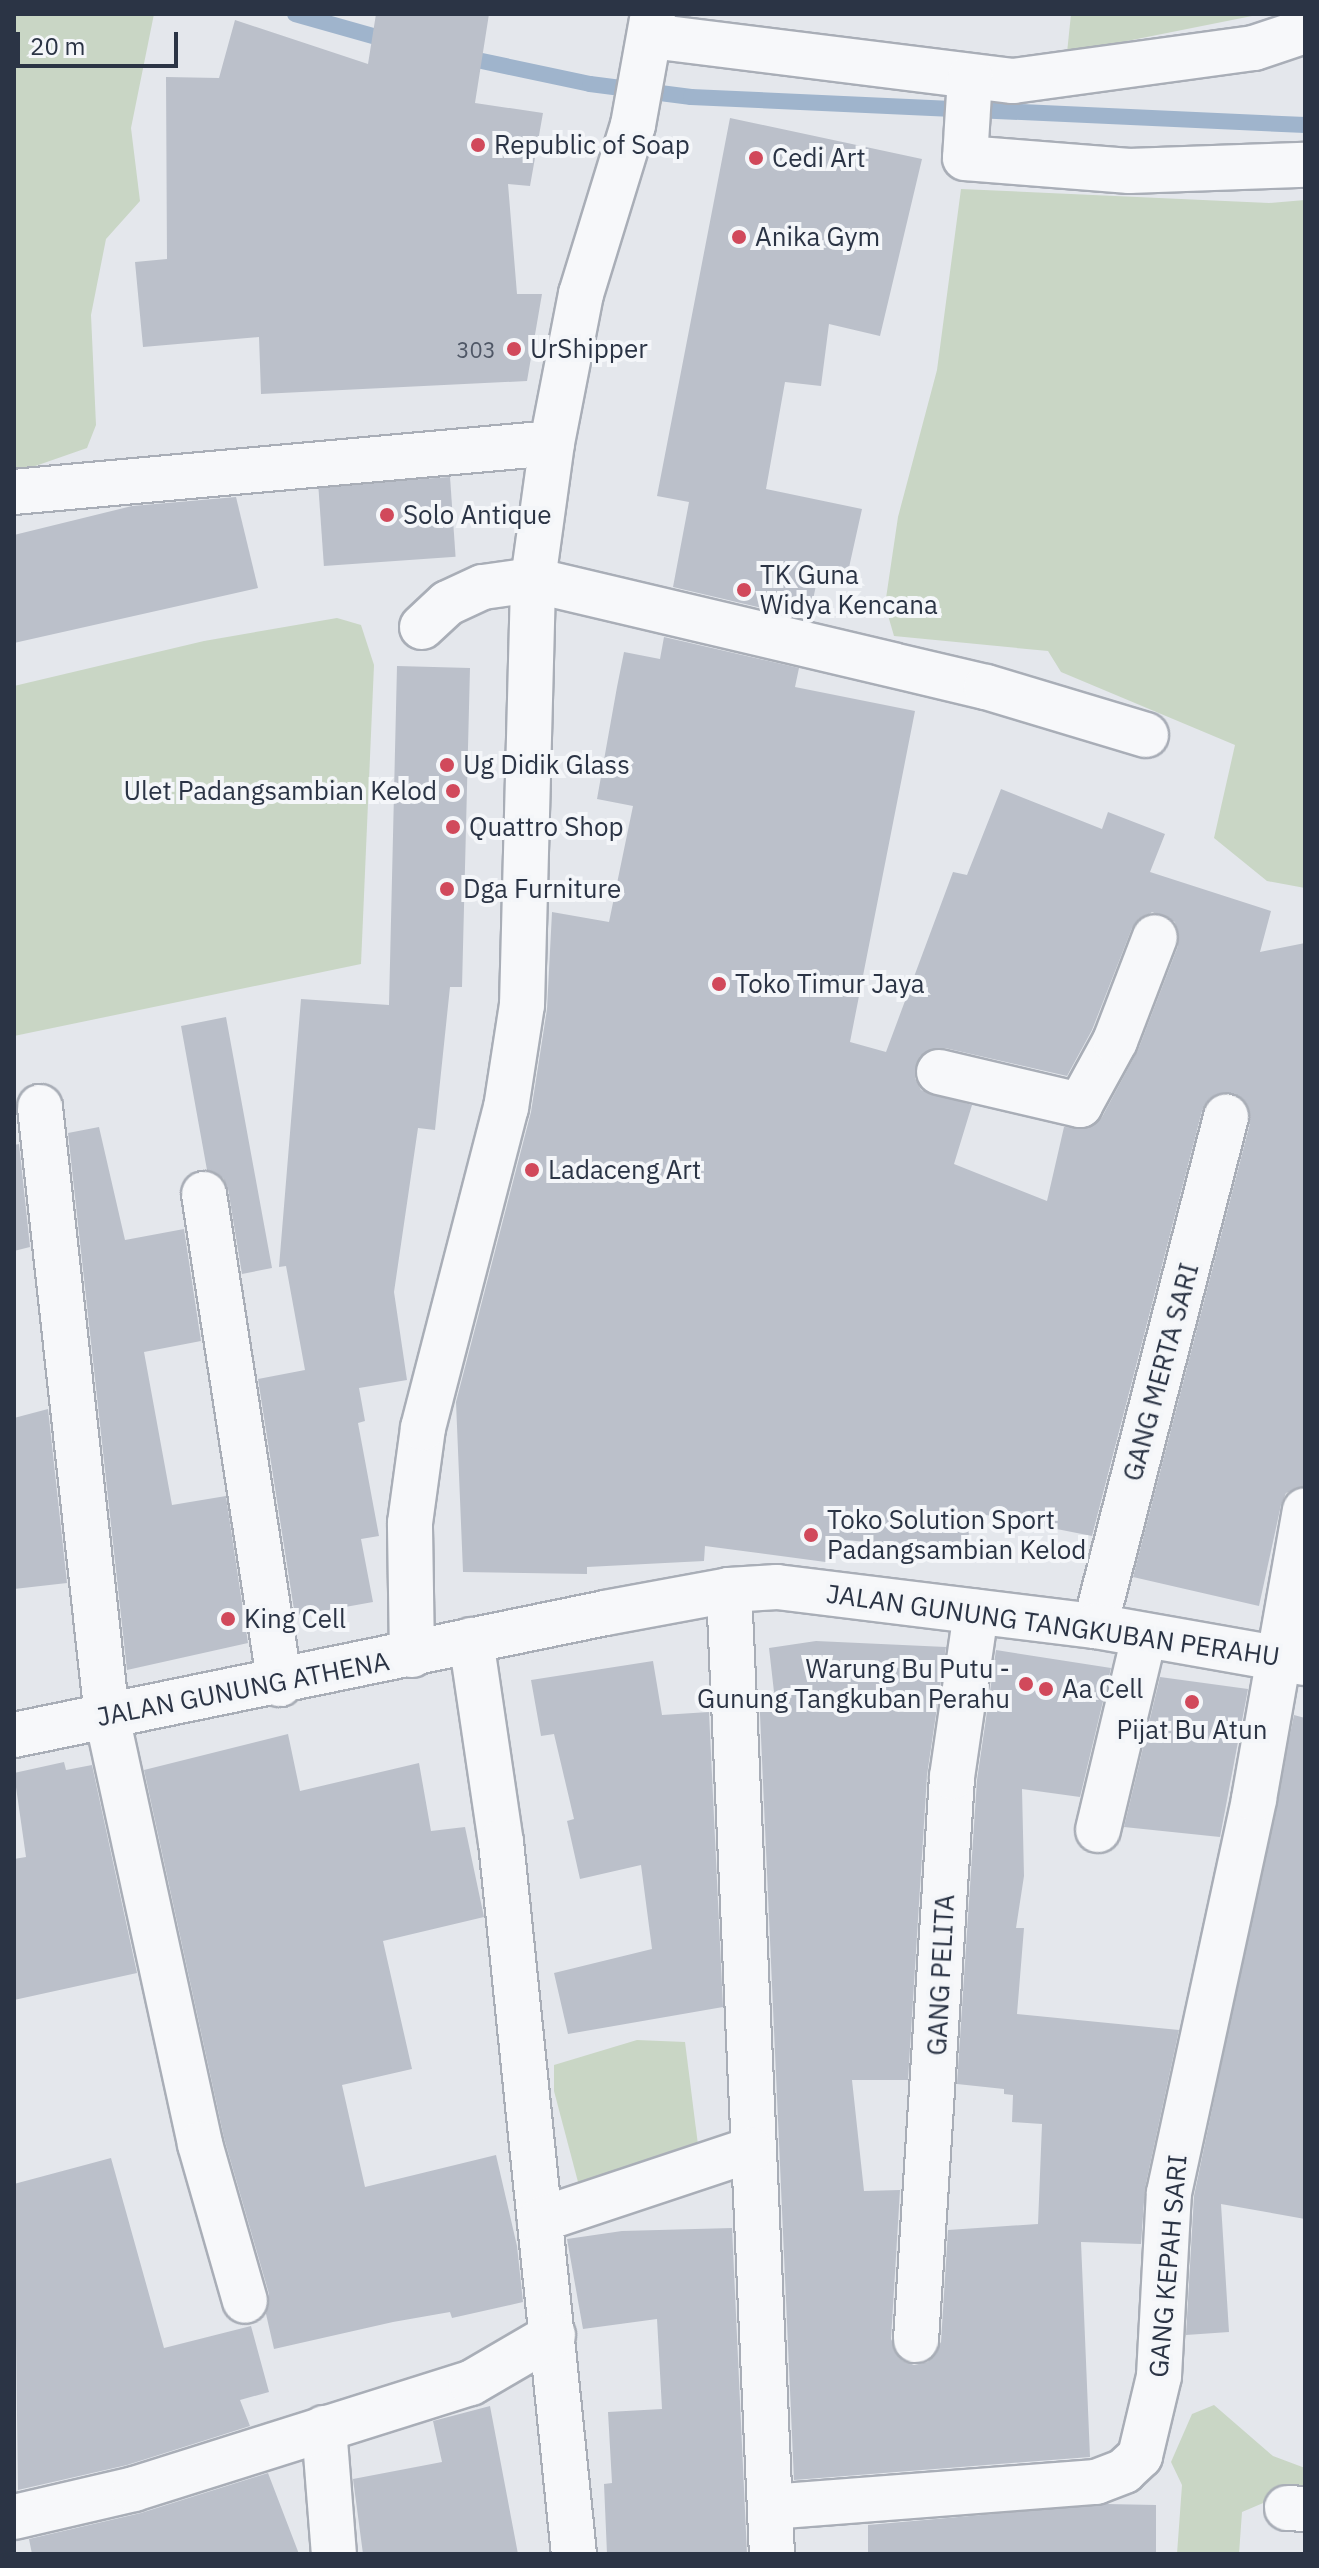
<!DOCTYPE html>
<html>
<head>
<meta charset="utf-8">
<style>
  body { margin:0 }
  #map { position:relative; width:1319px; height:2568px; overflow:hidden; background:#e4e7ec; font-family:"IBM Plex Sans",sans-serif }
  div>[style] { position:absolute }
  .green>* { inset:0; background:#c9d6c5 }
  .stream>* { height:16px; margin:-8px; padding:0 8px; transform-origin:8px; border-radius:8px; background:#9fb4cc }
  .building>* { inset:0; background:#bbc0ca; transform-origin:0 0 }
  .roads { filter:drop-shadow(2px 0 #a9aeb7) drop-shadow(-2px 0 #a9aeb7) drop-shadow(0 2px #a9aeb7) drop-shadow(0 -2px #a9aeb7) }
  .minor>* { height:44px; margin:-22px; padding:0 22px; transform-origin:22px; border-radius:22px; background:#f7f8fa }
  .dots>* { width:22px; height:22px; translate:-50% -50%; box-sizing:border-box; border:4px solid #f4f6f9; border-radius:50% }
  span { translate:-50% -50%; white-space:nowrap; text-align:center; line-height:1.15; -webkit-text-stroke:8px #f4f6f9; paint-order:stroke }
  .number-label { font-size:22px; color:#4f5766 }
  .number-label span { -webkit-text-stroke-width:0 }
  .poi-label { font-size:26px; color:#2b3445 }
  .left { translate:0 -50%; text-align:left }
  .right { translate:-100% -50%; text-align:right }
  .street-label { font-size:26px; color:#2b3445 }
  .frame { position:absolute; inset:0; border:16px solid #2b3445; pointer-events:none }
  .scale { position:absolute; left:16px; top:32px; width:162px; height:36px; box-sizing:border-box; border:4px solid #2b3445; border-top:0; padding-left:10px; font-size:24px; line-height:28px; white-space:nowrap; color:#2b3445; -webkit-text-stroke:6px #f4f6f9; paint-order:stroke }
</style>
</head>
<body>
<div id="map">
  <div class="green">
    <div style="clip-path:polygon(14px 14px,154px 14px,131px 128px,140px 201px,106px 239px,91px 315px,96px 425px,87px 448px,21px 471px,14px 471px)"></div>
    <div style="clip-path:polygon(1071px 14px,1262px 14px,1067px 53px)"></div>
    <div style="clip-path:polygon(961px 189px,1269px 203px,1305px 200px,1305px 888px,1267px 881px,1214px 838px,1235px 745px,1061px 672px,1048px 651px,894px 636px,885px 605px,898px 517px,937px 370px)"></div>
    <div style="clip-path:polygon(337px 618px,361px 625px,374px 665px,361px 964px,14px 1036px,14px 686px,204px 641px)"></div>
    <div style="clip-path:polygon(637px 2040px,685px 2042px,699px 2153px,589px 2186px,578px 2182px,554px 2091px,554px 2065px)"></div>
    <div style="clip-path:polygon(1214px 2405px,1273px 2456px,1305px 2468px,1305px 2493px,1280px 2496px,1242px 2512px,1239px 2554px,1177px 2554px,1182px 2485px,1171px 2462px,1192px 2414px)"></div>
  </div>
  <div class="stream">
    <div style="left:295px;top:14px;width:103px;rotate:15.8deg"></div>
    <div style="left:463px;top:57px;width:130px;rotate:12deg"></div>
    <div style="left:590px;top:84px;width:102px;rotate:7.3deg"></div>
    <div style="left:691px;top:97px;width:615px;rotate:2.61deg"></div>
  </div>
  <div class="building">
    <div style="clip-path:polygon(376px 14px,489px 14px,475px 103px,543px 113px,530px 186px,508px 184px,517px 294px,542px 294px,527px 381px,261px 394px,259px 337px,143px 347px,135px 262px,167px 259px,166px 77px,219px 78px,235px 20px,368px 64px)"></div>
    <div style="clip-path:polygon(730px 118px,922px 159px,880px 336px,829px 324px,821px 386px,785px 382px,766px 489px,862px 509px,848px 572px,820px 566px,809px 619px,673px 587px,689px 502px,657px 496px)"></div>
    <div style="left:450px;top:477px;width:80px;height:132px;rotate:86deg"></div>
    <div style="clip-path:polygon(236px 497px,258px 588px,14px 643px,14px 535px,132px 506px)"></div>
    <div style="clip-path:polygon(evenodd,664px 637px,799px 668px,795px 687px,915px 711px,850px 1042px,886px 1052px,953px 872px,967px 875px,1001px 789px,1102px 829px,1108px 812px,1165px 834px,1150px 872px,1271px 911px,1260px 952px,1305px 943px,1305px 1486px,1286px 1493px,1281px 1505px,1259px 1606px,1133px 1577px,1250px 1123px,1244px 1100px,1231px 1093px,1209px 1099px,1202px 1111px,1092px 1536px,971px 1512px,967px 1552px,836px 1539px,833px 1563px,705px 1546px,704px 1561px,587px 1567px,587px 1574px,463px 1572px,456px 1402px,531px 1112px,547px 1009px,552px 912px,609px 922px,633px 806px,597px 799px,617px 687px,624px 652px,660px 659px,664px 637px,1152px 912px,1175px 922px,1178px 946px,1138px 1050px,1102px 1117px,1089px 1128px,1064px 1127px,1047px 1201px,954px 1164px,972px 1105px,921px 1090px,915px 1078px,920px 1056px,945px 1048px,1067px 1076px,1092px 1030px,1132px 928px,1152px 912px)"></div>
    <div style="clip-path:polygon(397px 666px,470px 668px,462px 987px,450px 987px,435px 1130px,418px 1128px,394px 1292px,407px 1380px,359px 1388px,365px 1421px,358px 1423px,379px 1536px,361px 1539px,373px 1602px,295px 1616px,258px 1379px,305px 1370px,286px 1266px,279px 1267px,301px 999px,389px 1005px)"></div>
    <div style="clip-path:polygon(226px 1017px,272px 1268px,242px 1274px,228px 1189px,223px 1178px,207px 1170px,181px 1026px)"></div>
    <div style="clip-path:polygon(99px 1127px,125px 1240px,184px 1229px,201px 1341px,144px 1352px,172px 1505px,226px 1496px,248px 1643px,127px 1670px,68px 1133px)"></div>
    <div style="clip-path:polygon(19px 1144px,30px 1247px,14px 1251px,14px 1145px)"></div>
    <div style="clip-path:polygon(48px 1409px,67px 1583px,14px 1589px,14px 1418px)"></div>
    <div style="clip-path:polygon(816px 1641px,946px 1647px,927px 1775px,908px 2080px,852px 2080px,864px 2191px,900px 2190px,891px 2339px,902px 2360px,914px 2365px,928px 2362px,941px 2342px,948px 2230px,1038px 2224px,1042px 2124px,1012px 2122px,1013px 2095px,1004px 2094px,1004px 2089px,957px 2084px,977px 1780px,996px 1650px,1111px 1668px,1080px 1797px,1022px 1789px,1024px 1876px,1016px 1928px,1024px 1928px,1017px 2014px,1179px 2030px,1145px 2188px,1141px 2244px,1081px 2242px,1090px 2457px,794px 2480px,759px 1692px,774px 1692px,769px 1648px)"></div>
    <div style="clip-path:polygon(653px 1661px,662px 1715px,709px 1712px,723px 2007px,568px 2034px,554px 1973px,652px 1949px,641px 1865px,580px 1879px,567px 1821px,574px 1819px,554px 1734px,541px 1736px,531px 1680px)"></div>
    <div style="clip-path:polygon(1160px 1677px,1248px 1689px,1220px 1837px,1124px 1827px)"></div>
    <div style="clip-path:polygon(1294px 1715px,1305px 1718px,1305px 2219px,1221px 2204px,1229px 2332px,1186px 2335px,1194px 2196px)"></div>
    <div style="clip-path:polygon(288px 1734px,300px 1791px,419px 1763px,431px 1831px,465px 1827px,484px 1917px,383px 1941px,412px 2069px,342px 2085px,365px 2187px,496px 2155px,517px 2246px,523px 2302px,452px 2318px,450px 2312px,393px 2322px,274px 2349px,266px 2314px,269px 2294px,224px 2138px,144px 1770px)"></div>
    <div style="clip-path:polygon(64px 1762px,66px 1770px,92px 1765px,137px 1973px,14px 2000px,14px 1859px,26px 1857px,14px 1773px)"></div>
    <div style="clip-path:polygon(111px 2158px,164px 2348px,251px 2326px,269px 2392px,240px 2400px,250px 2426px,127px 2465px,18px 2490px,14px 2184px)"></div>
    <div style="clip-path:polygon(732px 2228px,747px 2554px,607px 2554px,604px 2484px,612px 2483px,608px 2412px,662px 2409px,657px 2319px,583px 2329px,567px 2239px,622px 2231px)"></div>
    <div style="clip-path:polygon(490px 2406px,518px 2554px,363px 2554px,353px 2479px,442px 2462px,433px 2421px)"></div>
    <div style="clip-path:polygon(268px 2473px,299px 2554px,32px 2554px,29px 2539px,141px 2513px)"></div>
    <div style="clip-path:polygon(1107px 2504px,1156px 2505px,1156px 2554px,868px 2554px,868px 2525px)"></div>
  </div>
  <div class="roads">
    <div class="minor">
      <div style="left:651px;top:36px;width:365px;rotate:7.1deg"></div>
      <div style="left:1013px;top:81px;width:243px;rotate:-7.8deg"></div>
      <div style="left:1254px;top:48px;width:54px;rotate:-18.4deg"></div>
      <div style="left:970px;top:77px;width:81px;rotate:93.5deg"></div>
      <div style="left:965px;top:158px;width:165px;rotate:4.5deg"></div>
      <div style="left:1129px;top:171px;width:176px;rotate:-2deg"></div>
      <div style="left:14px;top:492px;width:540px;rotate:-5.2deg"></div>
      <div style="left:422px;top:627px;width:35px;rotate:-43deg"></div>
      <div style="left:448px;top:603px;width:38px;rotate:-25deg"></div>
      <div style="left:483px;top:587px;width:50px;rotate:-8deg"></div>
      <div style="left:533px;top:580px;width:465px;rotate:13.3deg"></div>
      <div style="left:986px;top:687px;width:167px;rotate:16.7deg"></div>
      <div style="left:939px;top:1072px;width:145px;rotate:13.2deg"></div>
      <div style="left:1080px;top:1105px;width:73px;rotate:-61.3deg"></div>
      <div style="left:1115px;top:1041px;width:111px;rotate:-69deg"></div>
      <div style="left:40px;top:1107px;width:614px;rotate:83.73deg"></div>
      <div style="left:107px;top:1717px;width:437px;rotate:77.7deg"></div>
      <div style="left:200px;top:2144px;width:163px;rotate:74deg"></div>
      <div style="left:204px;top:1194px;width:496px;rotate:81.2deg"></div>
      <div style="left:729px;top:1590px;width:965px;rotate:87.45deg"></div>
      <div style="left:1095px;top:1626px;width:526px;rotate:-75.57deg"></div>
      <div style="left:471px;top:1640px;width:204px;rotate:81.6deg"></div>
      <div style="left:501px;top:1842px;width:716px;rotate:84.15deg"></div>
      <div style="left:412px;top:1655px;width:132px;rotate:-90.9deg"></div>
      <div style="left:410px;top:1523px;width:96px;rotate:-82.2deg"></div>
      <div style="left:423px;top:1428px;width:331px;rotate:-75.5deg"></div>
      <div style="left:506px;top:1108px;width:104px;rotate:-81.2deg"></div>
      <div style="left:522px;top:1005px;width:425px;rotate:-88.5deg"></div>
      <div style="left:533px;top:580px;width:138px;rotate:-82.1deg"></div>
      <div style="left:552px;top:443px;width:152px;rotate:-79deg"></div>
      <div style="left:581px;top:294px;width:177px;rotate:-72.9deg"></div>
      <div style="left:633px;top:125px;width:113px;rotate:-79.8deg"></div>
      <div style="left:14px;top:1735px;width:603px;rotate:-11.66deg"></div>
      <div style="left:605px;top:1613px;width:126px;rotate:-10.5deg"></div>
      <div style="left:729px;top:1590px;width:48px;rotate:-3.6deg"></div>
      <div style="left:777px;top:1587px;width:320px;rotate:7deg"></div>
      <div style="left:1095px;top:1626px;width:213px;rotate:10deg"></div>
      <div style="left:1098px;top:1830px;width:198px;rotate:-76.6deg"></div>
      <div style="left:540px;top:2220px;width:222px;rotate:-18.4deg"></div>
      <div style="left:916px;top:2340px;width:564px;rotate:-86.34deg"></div>
      <div style="left:952px;top:1777px;width:167px;rotate:-81.7deg"></div>
      <div style="left:324px;top:2428px;width:126px;rotate:85.5deg"></div>
      <div style="left:770px;top:2507px;width:327px;rotate:-4.4deg"></div>
      <div style="left:1096px;top:2482px;width:30px;rotate:-21deg"></div>
      <div style="left:1124px;top:2471px;width:22px;rotate:-43deg"></div>
      <div style="left:1140px;top:2456px;width:82px;rotate:-76.6deg"></div>
      <div style="left:1159px;top:2376px;width:183px;rotate:-86.9deg"></div>
      <div style="left:1169px;top:2193px;width:403px;rotate:-77.8deg"></div>
      <div style="left:1254px;top:1799px;width:293px;rotate:-80deg"></div>
      <div style="left:1287px;top:2508px;width:18px;rotate:3deg"></div>
      <div style="left:14px;top:2517px;width:123px;rotate:-13.1deg"></div>
      <div style="left:134px;top:2489px;width:353px;rotate:-17.5deg"></div>
      <div style="left:471px;top:2383px;width:95px;rotate:-30.3deg"></div>
    </div>
  </div>
  <div class="dots">
    <div style="left:478px;top:145px;background:#d1495b"></div>
    <div style="left:756px;top:158px;background:#d1495b"></div>
    <div style="left:739px;top:237px;background:#d1495b"></div>
    <div style="left:514px;top:349px;background:#d1495b"></div>
    <div style="left:387px;top:515px;background:#d1495b"></div>
    <div style="left:744px;top:590px;background:#d1495b"></div>
    <div style="left:447px;top:765px;background:#d1495b"></div>
    <div style="left:453px;top:791px;background:#d1495b"></div>
    <div style="left:453px;top:827px;background:#d1495b"></div>
    <div style="left:447px;top:889px;background:#d1495b"></div>
    <div style="left:719px;top:984px;background:#d1495b"></div>
    <div style="left:532px;top:1170px;background:#d1495b"></div>
    <div style="left:811px;top:1535px;background:#d1495b"></div>
    <div style="left:228px;top:1619px;background:#d1495b"></div>
    <div style="left:1026px;top:1684px;background:#d1495b"></div>
    <div style="left:1046px;top:1689px;background:#d1495b"></div>
    <div style="left:1192px;top:1702px;background:#d1495b"></div>
  </div>
  <div class="number-label">
    <span style="left:476px;top:350px">303</span>
  </div>
  <div class="poi-label">
    <span class="left" style="left:494px;top:145px">Republic of Soap</span>
    <span class="left" style="left:772px;top:158px">Cedi Art</span>
    <span class="left" style="left:755px;top:237px">Anika Gym</span>
    <span class="left" style="left:530px;top:349px">UrShipper</span>
    <span class="left" style="left:403px;top:515px">Solo Antique</span>
    <span class="left" style="left:760px;top:590px">TK Guna<br>Widya Kencana</span>
    <span class="left" style="left:463px;top:765px">Ug Didik Glass</span>
    <span class="right" style="left:437px;top:791px">Ulet Padangsambian Kelod</span>
    <span class="left" style="left:469px;top:827px">Quattro Shop</span>
    <span class="left" style="left:463px;top:889px">Dga Furniture</span>
    <span class="left" style="left:735px;top:984px">Toko Timur Jaya</span>
    <span class="left" style="left:548px;top:1170px">Ladaceng Art</span>
    <span class="left" style="left:827px;top:1535px">Toko Solution Sport<br>Padangsambian Kelod</span>
    <span class="left" style="left:244px;top:1619px">King Cell</span>
    <span class="right" style="left:1010px;top:1684px">Warung Bu Putu -<br>Gunung Tangkuban Perahu</span>
    <span class="left" style="left:1062px;top:1689px">Aa Cell</span>
    <span style="left:1192px;top:1730px">Pijat Bu Atun</span>
  </div>
  <div class="street-label">
    <span style="left:1161px;top:1372px;rotate:-75deg">GANG MERTA SARI</span>
    <span style="left:1053px;top:1625px;rotate:8deg">JALAN GUNUNG TANGKUBAN PERAHU</span>
    <span style="left:243px;top:1689px;rotate:-11deg">JALAN GUNUNG ATHENA</span>
    <span style="left:941px;top:1975px;rotate:-87deg">GANG PELITA</span>
    <span style="left:1168px;top:2266px;rotate:-85deg">GANG KEPAH SARI</span>
  </div>
  <div class="frame"></div>
  <div class="scale">20 m</div>
</div>
</body>
</html>
